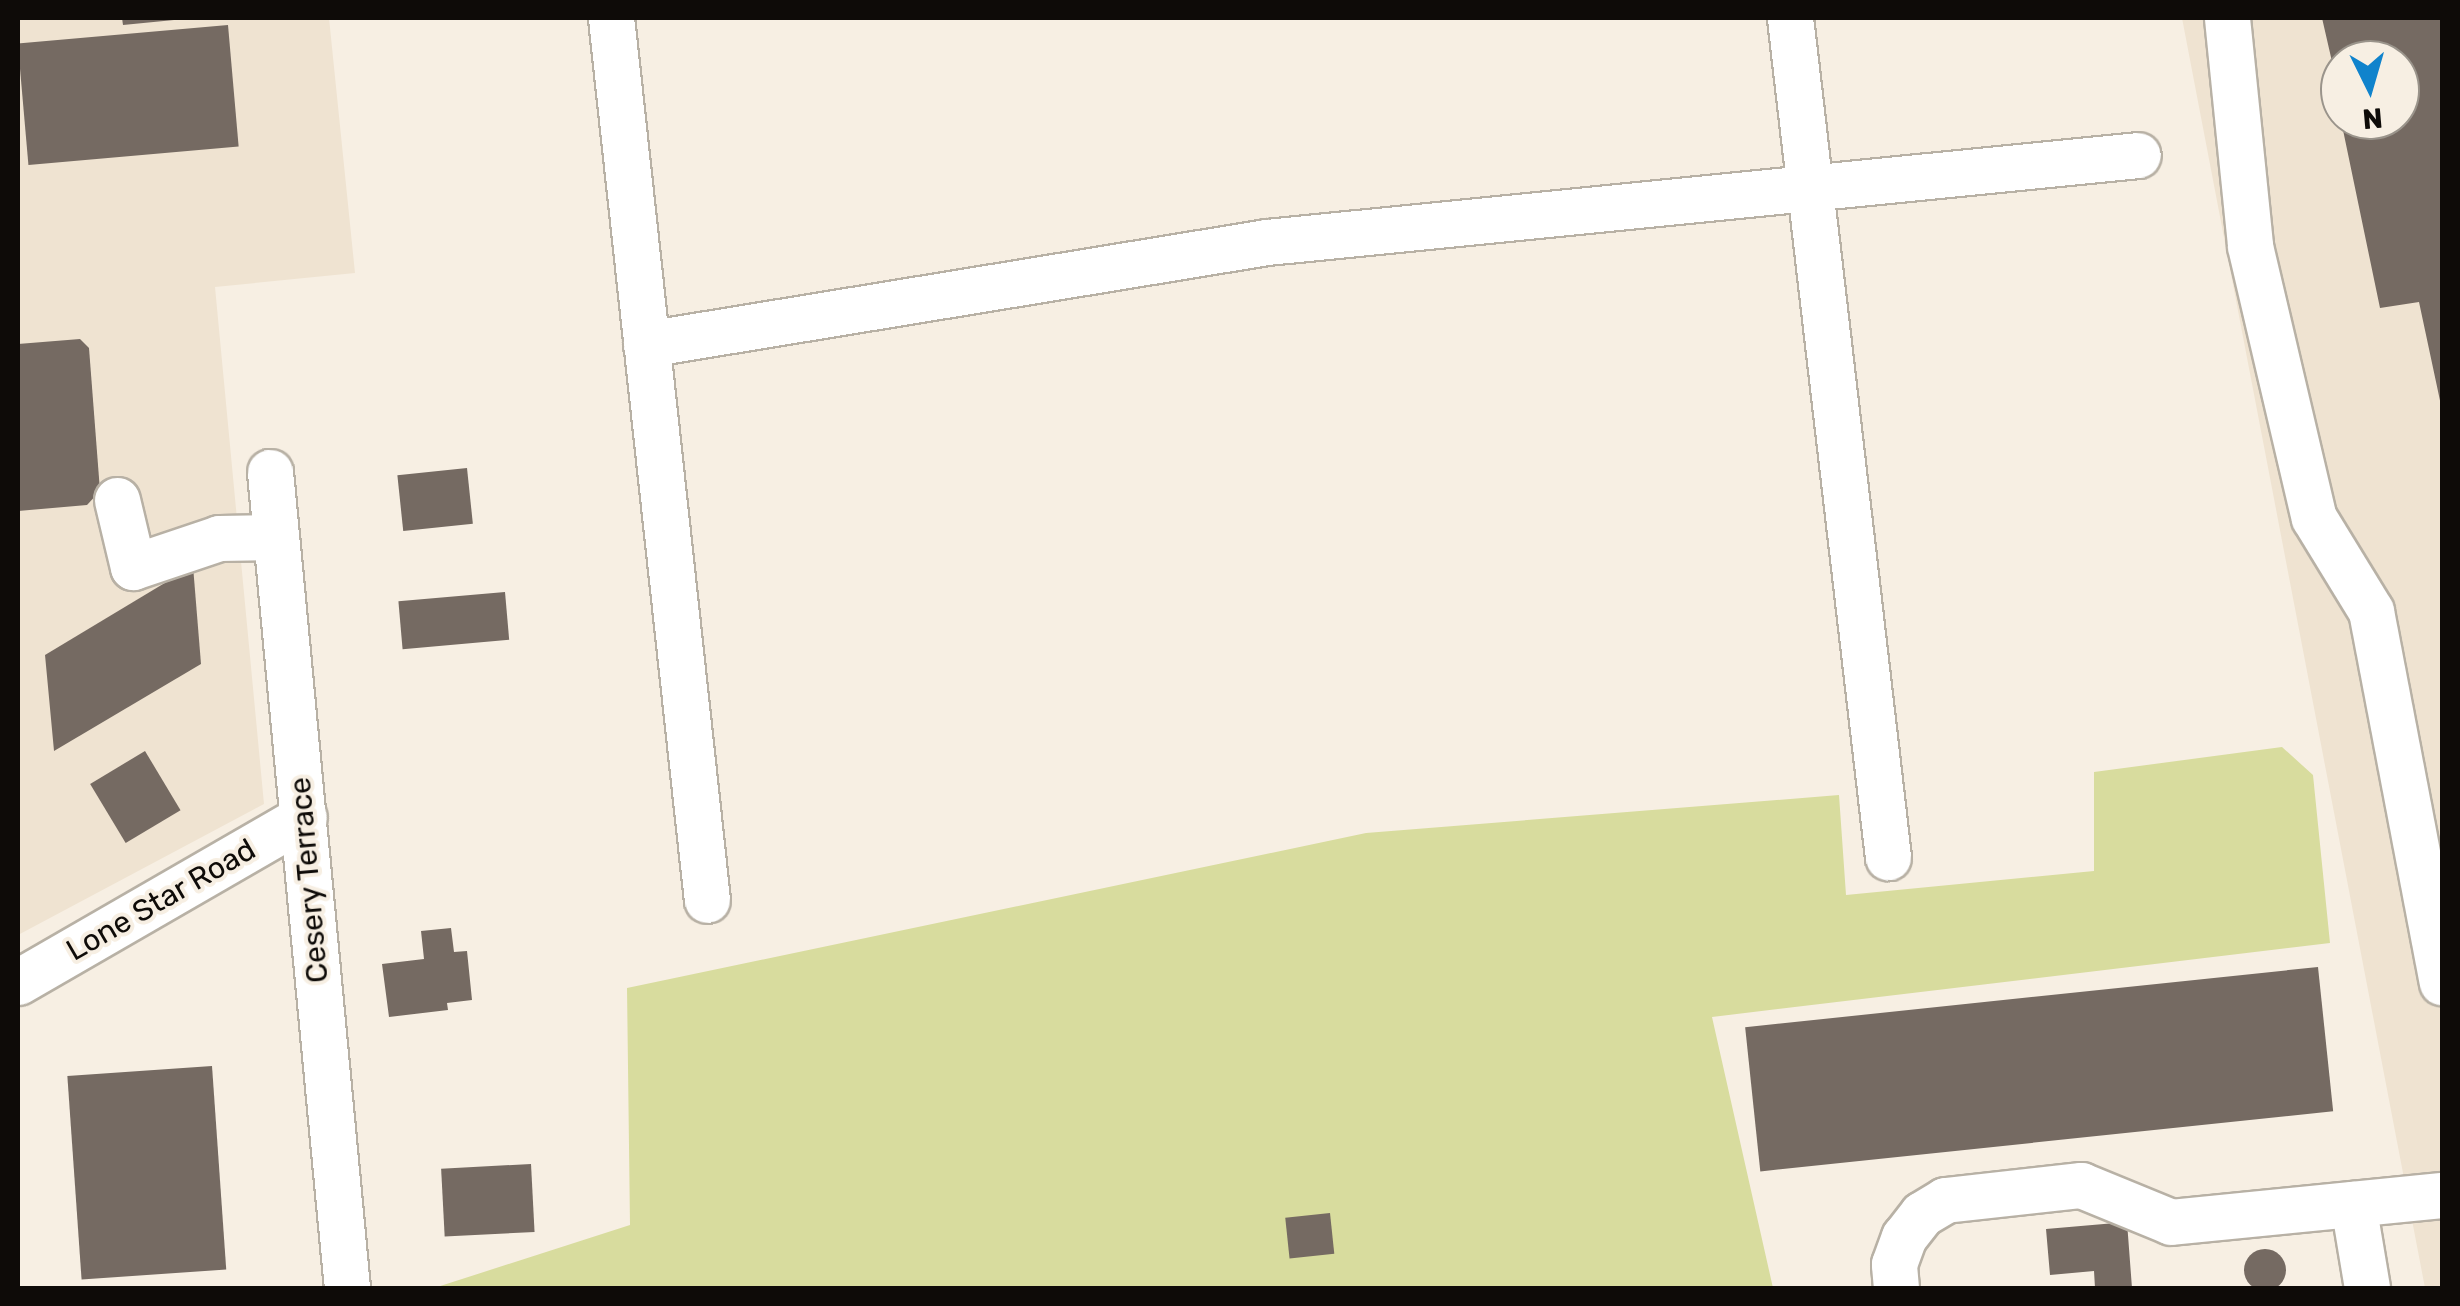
<!DOCTYPE html>
<html>
<head>
<meta charset="utf-8">
<style>
  body { margin:0 }
  #map { position:relative; width:2460px; height:1306px; overflow:hidden; background:#f7efe3; font-family:Rubik,sans-serif }
  div>[style] { position:absolute }
  .built>* { inset:0; background:#efe3d1 }
  .green>* { inset:0; background:#d8dc9e }
  .building>* { inset:0; background:#756a62; transform-origin:0 0 }
  .round { border-radius:50% }
  .roads { filter:drop-shadow(2px 0 #b8b1a5) drop-shadow(-2px 0 #b8b1a5) drop-shadow(0 2px #b8b1a5) drop-shadow(0 -2px #b8b1a5) }
  .minor>* { height:45px; margin:-22.5px; padding:0 22.5px; transform-origin:22.5px; border-radius:22.5px; background:#fff }
  span { translate:-50% -50%; white-space:nowrap; text-align:center; line-height:1.15; -webkit-text-stroke:8px #f7efe3; paint-order:stroke }
  .street-label { font-size:30px; color:#0e0b08 }
  .frame { position:absolute; inset:0; border:20px solid #0e0b08; pointer-events:none }
  .north { position:absolute; left:2320px; top:40px; width:100px; height:100px; box-sizing:border-box; background:#f7efe3; border:2px solid #9a948b; border-radius:50%; rotate:175deg; font-size:28px; font-weight:700; line-height:40px; text-align:center; color:#0e0b08 }
  .north::after { content:''; display:block; margin:auto; width:35px; height:45px; background:#1083cc; clip-path:polygon(50% 0,100% 100%,50% 72%,0 100%) }
</style>
</head>
<body>
<div id="map">
  <div class="built">
    <div style="clip-path:polygon(18px 18px,329px 18px,355px 273px,215px 287px,264px 804px,18px 935px)"></div>
    <div style="clip-path:polygon(evenodd,2182px 18px,2442px 18px,2442px 1288px,2425px 1288px,2182px 18px,2340px 60px,2400px 60px,2400px 120px,2340px 120px,2340px 60px)"></div>
  </div>
  <div class="green">
    <div style="clip-path:polygon(2282px 747px,2313px 775px,2330px 943px,1712px 1017px,1773px 1288px,434px 1288px,630px 1225px,627px 988px,1366px 833px,1839px 795px,1846px 895px,2094px 871px,2094px 772px)"></div>
  </div>
  <div class="building">
    <div style="clip-path:polygon(122px 18px,174px 18px,174px 20px,123px 25px)"></div>
    <div style="clip-path:polygon(2322px 18px,2442px 18px,2442px 410px,2419px 302px,2380px 308px,2343px 130px,2400px 120px,2400px 60px,2340px 60px,2333px 66px)"></div>
    <div style="left:228px;top:25px;width:122px;height:211px;rotate:85deg"></div>
    <div style="clip-path:polygon(80px 339px,89px 348px,100px 491px,87px 505px,18px 511px,18px 344px)"></div>
    <div style="left:467px;top:468px;width:56px;height:70px;rotate:84deg"></div>
    <div style="clip-path:polygon(193px 566px,201px 664px,54px 751px,45px 655px)"></div>
    <div style="left:505px;top:592px;width:48px;height:107px;rotate:85deg"></div>
    <div style="left:145px;top:751px;width:69px;height:64px;rotate:59deg"></div>
    <div style="clip-path:polygon(451px 928px,454px 952px,467px 951px,472px 1000px,447px 1003px,448px 1010px,389px 1017px,382px 964px,424px 959px,421px 931px)"></div>
    <div style="left:2318px;top:967px;width:145px;height:576px;rotate:84deg"></div>
    <div style="left:212px;top:1066px;width:204px;height:145px;rotate:86deg"></div>
    <div style="left:531px;top:1164px;width:68px;height:90px;rotate:87deg"></div>
    <div style="left:1330px;top:1213px;width:41px;height:45px;rotate:84deg"></div>
    <div style="clip-path:polygon(2127px 1222px,2132px 1288px,2095px 1288px,2094px 1271px,2050px 1275px,2046px 1229px)"></div>
    <div class="round" style="left:2244px;top:1249px;width:42px;height:42px"></div>
  </div>
  <div class="roads">
    <div class="minor">
      <div style="left:611px;top:18px;width:887px;rotate:83.79deg"></div>
      <div style="left:1790px;top:18px;width:845px;rotate:83.34deg"></div>
      <div style="left:2227px;top:18px;width:229px;rotate:84.2deg"></div>
      <div style="left:2250px;top:246px;width:279px;rotate:76.8deg"></div>
      <div style="left:2314px;top:518px;width:109px;rotate:58.5deg"></div>
      <div style="left:2371px;top:611px;width:378px;rotate:79.2deg"></div>
      <div style="left:646px;top:344px;width:629px;rotate:-9.33deg"></div>
      <div style="left:1267px;top:242px;width:875px;rotate:-5.7deg"></div>
      <div style="left:270px;top:472px;width:820px;rotate:84.61deg"></div>
      <div style="left:117px;top:500px;width:69px;rotate:76.6deg"></div>
      <div style="left:133px;top:567px;width:91px;rotate:-18.6deg"></div>
      <div style="left:219px;top:538px;width:57px;rotate:-1deg"></div>
      <div style="left:18px;top:982px;width:330px;rotate:-30deg"></div>
      <div style="left:2353px;top:1204px;width:85px;rotate:80.5deg"></div>
      <div style="left:1896px;top:1288px;width:24px;rotate:-95deg"></div>
      <div style="left:1894px;top:1264px;width:29px;rotate:-70deg"></div>
      <div style="left:1904px;top:1237px;width:29px;rotate:-52deg"></div>
      <div style="left:1922px;top:1214px;width:27px;rotate:-31deg"></div>
      <div style="left:1945px;top:1200px;width:137px;rotate:-6.3deg"></div>
      <div style="left:2081px;top:1185px;width:97px;rotate:22.3deg"></div>
      <div style="left:2171px;top:1222px;width:272px;rotate:-5.7deg"></div>
    </div>
  </div>
  <div class="street-label">
    <span style="left:309px;top:880px;rotate:-95deg">Cesery Terrace</span>
    <span style="left:161px;top:900px;rotate:-30deg">Lone Star Road</span>
  </div>
  <div class="frame"></div>
  <div class="north">N</div>
</div>
</body>
</html>
